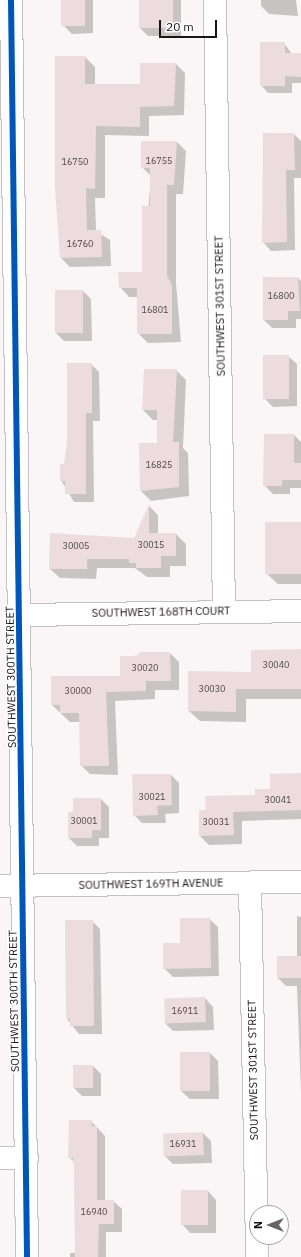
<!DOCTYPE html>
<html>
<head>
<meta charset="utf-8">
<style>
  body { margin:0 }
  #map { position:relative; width:301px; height:1257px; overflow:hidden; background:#faf5f6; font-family:"IBM Plex Sans",sans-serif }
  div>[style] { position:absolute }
  .shadow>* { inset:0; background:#0003 }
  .building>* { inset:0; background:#ecdce0; transform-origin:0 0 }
  .roads { filter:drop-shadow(1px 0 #c7c0c2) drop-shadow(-1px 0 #c7c0c2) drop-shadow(0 1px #c7c0c2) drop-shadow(0 -1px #c7c0c2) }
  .minor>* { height:22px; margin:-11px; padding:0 11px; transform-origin:11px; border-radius:11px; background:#fefefe }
  .cycleway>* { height:6px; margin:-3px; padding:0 3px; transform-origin:3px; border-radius:3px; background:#0057b8 }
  span { translate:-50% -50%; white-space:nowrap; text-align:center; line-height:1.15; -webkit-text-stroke:3px #fff; paint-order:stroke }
  .number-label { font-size:9px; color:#504649 }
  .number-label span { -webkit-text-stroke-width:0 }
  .street-label { font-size:11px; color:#1b1315 }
  .north { position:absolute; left:249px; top:1205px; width:40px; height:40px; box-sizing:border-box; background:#fff; border:1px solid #a4a1a1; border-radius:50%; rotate:270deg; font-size:11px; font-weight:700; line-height:16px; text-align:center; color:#1b1315 }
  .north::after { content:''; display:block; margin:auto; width:14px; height:18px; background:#696264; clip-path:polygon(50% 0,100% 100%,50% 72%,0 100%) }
  .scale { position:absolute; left:159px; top:20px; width:58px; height:18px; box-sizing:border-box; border:2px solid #1b1315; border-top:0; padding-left:5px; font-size:12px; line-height:14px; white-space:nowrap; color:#1b1315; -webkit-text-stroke:3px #fff; paint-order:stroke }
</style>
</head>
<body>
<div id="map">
  <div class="shadow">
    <div style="clip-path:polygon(62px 0,93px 0,93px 33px,72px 34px,63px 25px)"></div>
    <div style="clip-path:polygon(140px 0,181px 0,181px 36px,148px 36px,140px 28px)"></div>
    <div style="clip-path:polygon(261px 0,296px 0,298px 16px,269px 14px,261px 6px)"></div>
    <div style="clip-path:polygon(284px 43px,292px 54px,301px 54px,301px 83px,292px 83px,292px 93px,268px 93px,261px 85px)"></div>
    <div style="clip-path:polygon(56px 57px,85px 57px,95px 67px,95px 85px,141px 85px,176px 64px,185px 73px,184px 115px,149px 116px,149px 136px,105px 135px,105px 198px,95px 198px,96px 231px,110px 240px,111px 266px,70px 267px,61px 258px)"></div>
    <div style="clip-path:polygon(294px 134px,301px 141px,301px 178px,294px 178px,295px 250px,271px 251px,263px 242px)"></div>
    <div style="clip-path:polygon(142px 142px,177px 142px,186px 151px,183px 194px,176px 194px,176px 283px,181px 342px,148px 343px,138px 333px,138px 297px,129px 297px,120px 287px,143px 272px,151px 176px,142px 167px)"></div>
    <div style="clip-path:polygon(298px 278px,301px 281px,301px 319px,296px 319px,296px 328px,272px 328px,264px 320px)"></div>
    <div style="clip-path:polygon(83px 291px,91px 299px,92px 341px,64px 341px,56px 333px)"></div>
    <div style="clip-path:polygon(288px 356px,297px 364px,297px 406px,273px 407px,265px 399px)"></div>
    <div style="clip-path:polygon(91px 364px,99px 372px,100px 421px,93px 421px,94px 502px,74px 502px,61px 480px)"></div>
    <div style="clip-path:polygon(176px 370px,186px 380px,183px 448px,188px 453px,189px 496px,151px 501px,141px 491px,140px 444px,158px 444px,158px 420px,153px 420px,143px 410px)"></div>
    <div style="clip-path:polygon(294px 435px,301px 442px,301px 488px,290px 488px,290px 494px,273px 494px,264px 485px)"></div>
    <div style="clip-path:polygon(149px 506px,158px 515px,158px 534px,176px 534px,186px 544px,186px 566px,170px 566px,170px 577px,147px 577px,135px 568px,97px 568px,96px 579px,60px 578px,50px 569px,135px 539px)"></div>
    <div style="clip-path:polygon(301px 523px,301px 584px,278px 584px,266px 573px)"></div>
    <div style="clip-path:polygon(301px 650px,301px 699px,246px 699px,246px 722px,200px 721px,189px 711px,252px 673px)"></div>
    <div style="clip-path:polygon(170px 653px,179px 662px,179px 690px,155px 690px,155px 699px,115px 701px,118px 775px,90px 774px,81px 765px,80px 722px,70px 722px,52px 705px,121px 677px,121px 657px)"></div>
    <div style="clip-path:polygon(301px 774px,301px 819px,242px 821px,242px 844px,209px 845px,200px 836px,207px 811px,256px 796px)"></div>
    <div style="clip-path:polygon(171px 775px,179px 783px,179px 813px,165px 814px,166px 823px,142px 823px,134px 815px)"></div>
    <div style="clip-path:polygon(101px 799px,109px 807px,109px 838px,99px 838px,99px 846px,77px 846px,69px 838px,69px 813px)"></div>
    <div style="clip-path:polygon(297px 916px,301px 917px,301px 1092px,297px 986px,286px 986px,278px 978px,297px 957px)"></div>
    <div style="clip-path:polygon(209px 919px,218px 927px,219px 976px,173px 977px,164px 968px,181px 944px)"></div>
    <div style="clip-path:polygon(92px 921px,100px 929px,102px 1034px,79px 1034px,67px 1019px)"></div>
    <div style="clip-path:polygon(205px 998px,213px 1007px,214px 1030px,173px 1031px,165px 1023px,165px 1000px)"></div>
    <div style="clip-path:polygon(210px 1053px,218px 1061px,219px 1099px,190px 1099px,181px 1091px)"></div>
    <div style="clip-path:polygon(93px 1066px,101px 1074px,101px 1096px,82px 1096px,74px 1088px)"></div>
    <div style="clip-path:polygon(91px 1121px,105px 1136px,105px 1201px,113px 1201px,122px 1209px,122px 1232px,106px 1232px,106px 1257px,70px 1257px,70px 1253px,76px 1253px,74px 1162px,69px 1157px)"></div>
    <div style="clip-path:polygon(203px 1133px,211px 1141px,212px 1163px,173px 1164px,165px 1156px)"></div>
    <div style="clip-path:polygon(208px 1191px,216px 1200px,216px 1233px,190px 1233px,182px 1224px)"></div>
  </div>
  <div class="building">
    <div style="left:61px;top:0;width:24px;height:26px"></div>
    <div style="left:139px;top:0;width:34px;height:28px"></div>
    <div style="clip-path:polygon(260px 42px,285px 42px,285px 53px,301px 53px,301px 77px,285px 76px,285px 86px,260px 86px)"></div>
    <div style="clip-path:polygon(55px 56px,85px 56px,85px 84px,140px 84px,140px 63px,176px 63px,174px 106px,140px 107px,140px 127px,96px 126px,95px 189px,86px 188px,87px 230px,101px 230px,102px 257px,60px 258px,55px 188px)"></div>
    <div style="clip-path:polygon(263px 133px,294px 133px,295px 170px,286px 170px,287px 242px,262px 243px)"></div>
    <div style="clip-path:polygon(141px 141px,177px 141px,174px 185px,167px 185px,167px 276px,172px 285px,172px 334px,137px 334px,137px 288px,119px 288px,118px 272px,142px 272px,142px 206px,150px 206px,150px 168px,141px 168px)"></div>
    <div style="clip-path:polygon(263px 277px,298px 277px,300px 311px,288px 311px,288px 320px,263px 320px)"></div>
    <div style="left:55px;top:290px;width:28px;height:43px"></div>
    <div style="left:263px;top:355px;width:26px;height:44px"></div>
    <div style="clip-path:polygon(67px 363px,92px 363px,92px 413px,86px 413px,86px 494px,65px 494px,65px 481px,60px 481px,60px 464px,64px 464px,67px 441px)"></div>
    <div style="clip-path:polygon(144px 369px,177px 369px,173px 442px,179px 442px,179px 487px,140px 491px,139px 443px,157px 443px,157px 410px,142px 410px)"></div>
    <div style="clip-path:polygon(264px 434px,294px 434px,294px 463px,301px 463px,301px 480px,282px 480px,282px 486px,263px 486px)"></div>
    <div style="clip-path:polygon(149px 504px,149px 533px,176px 533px,176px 556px,161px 556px,161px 568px,136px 568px,136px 563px,129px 563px,129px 559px,87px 559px,87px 569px,49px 569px,50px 533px,134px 538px)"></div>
    <div style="left:265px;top:522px;width:36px;height:52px"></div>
    <div style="clip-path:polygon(301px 649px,301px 689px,236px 689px,236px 712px,188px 711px,188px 671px,251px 672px,251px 650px)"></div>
    <div style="clip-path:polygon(140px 652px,170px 652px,171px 681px,146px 681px,146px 691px,106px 692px,109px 766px,80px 766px,79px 713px,60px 713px,60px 705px,51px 705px,51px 676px,120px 676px,120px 656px,137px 656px)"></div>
    <div style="clip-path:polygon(301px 773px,301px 810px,233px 812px,234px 835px,199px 836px,199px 810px,206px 810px,205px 796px,255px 795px,255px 789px,270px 789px,270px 774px)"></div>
    <div style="clip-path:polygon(132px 774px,171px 774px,172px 805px,157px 806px,158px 815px,133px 816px)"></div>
    <div style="clip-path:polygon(73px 798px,101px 798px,101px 830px,92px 830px,92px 838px,68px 838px,68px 812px,73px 812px)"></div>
    <div style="clip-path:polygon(180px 918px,210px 918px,211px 968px,163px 969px,163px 943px,180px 943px)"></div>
    <div style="clip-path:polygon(65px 920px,93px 920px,94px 1026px,70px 1026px,70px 1019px,66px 1019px)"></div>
    <div style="left:277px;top:956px;width:24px;height:22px"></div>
    <div style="left:205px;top:997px;width:25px;height:41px;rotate:88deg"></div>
    <div style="left:180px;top:1052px;width:30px;height:39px"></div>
    <div style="left:73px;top:1065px;width:20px;height:23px"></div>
    <div style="clip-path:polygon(69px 1120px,92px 1120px,92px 1126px,97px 1126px,97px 1200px,114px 1200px,114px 1224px,99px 1224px,98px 1257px,75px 1257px,74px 1171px,73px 1158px,68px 1158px)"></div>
    <div style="left:203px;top:1132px;width:23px;height:40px;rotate:88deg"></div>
    <div style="left:181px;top:1190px;width:27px;height:35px"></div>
  </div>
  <div class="roads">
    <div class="minor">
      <div style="left:11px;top:0;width:1257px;rotate:89.27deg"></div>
      <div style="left:215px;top:0;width:611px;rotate:89.16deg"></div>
      <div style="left:21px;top:615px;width:280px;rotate:-0.8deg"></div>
      <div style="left:250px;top:883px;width:374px;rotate:88.9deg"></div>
      <div style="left:0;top:886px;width:301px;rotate:-0.8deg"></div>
      <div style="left:0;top:1158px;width:27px"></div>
    </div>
  </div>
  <div class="cycleway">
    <div style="left:11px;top:0;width:1257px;rotate:89.27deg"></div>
  </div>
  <div class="number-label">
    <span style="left:159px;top:161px">16755</span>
    <span style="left:75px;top:162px">16750</span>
    <span style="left:80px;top:244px">16760</span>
    <span style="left:281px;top:296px">16800</span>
    <span style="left:155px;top:310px">16801</span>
    <span style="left:159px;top:465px">16825</span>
    <span style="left:151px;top:545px">30015</span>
    <span style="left:76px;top:546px">30005</span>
    <span style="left:276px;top:665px">30040</span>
    <span style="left:145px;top:668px">30020</span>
    <span style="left:212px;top:689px">30030</span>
    <span style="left:78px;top:691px">30000</span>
    <span style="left:152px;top:797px">30021</span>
    <span style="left:278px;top:800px">30041</span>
    <span style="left:84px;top:821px">30001</span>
    <span style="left:216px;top:822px">30031</span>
    <span style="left:185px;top:1011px">16911</span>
    <span style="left:183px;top:1144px">16931</span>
    <span style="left:94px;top:1212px">16940</span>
  </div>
  <div class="street-label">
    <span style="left:220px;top:306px;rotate:-91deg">SOUTHWEST 301ST STREET</span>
    <span style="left:161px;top:612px;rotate:-1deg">SOUTHWEST 168TH COURT</span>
    <span style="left:11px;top:677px;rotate:-91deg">SOUTHWEST 300TH STREET</span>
    <span style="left:151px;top:884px;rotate:-1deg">SOUTHWEST 169TH AVENUE</span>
    <span style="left:14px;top:1001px;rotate:-91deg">SOUTHWEST 300TH STREET</span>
    <span style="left:253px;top:1070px;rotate:-91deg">SOUTHWEST 301ST STREET</span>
  </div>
  <div class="north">N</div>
  <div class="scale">20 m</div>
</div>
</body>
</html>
